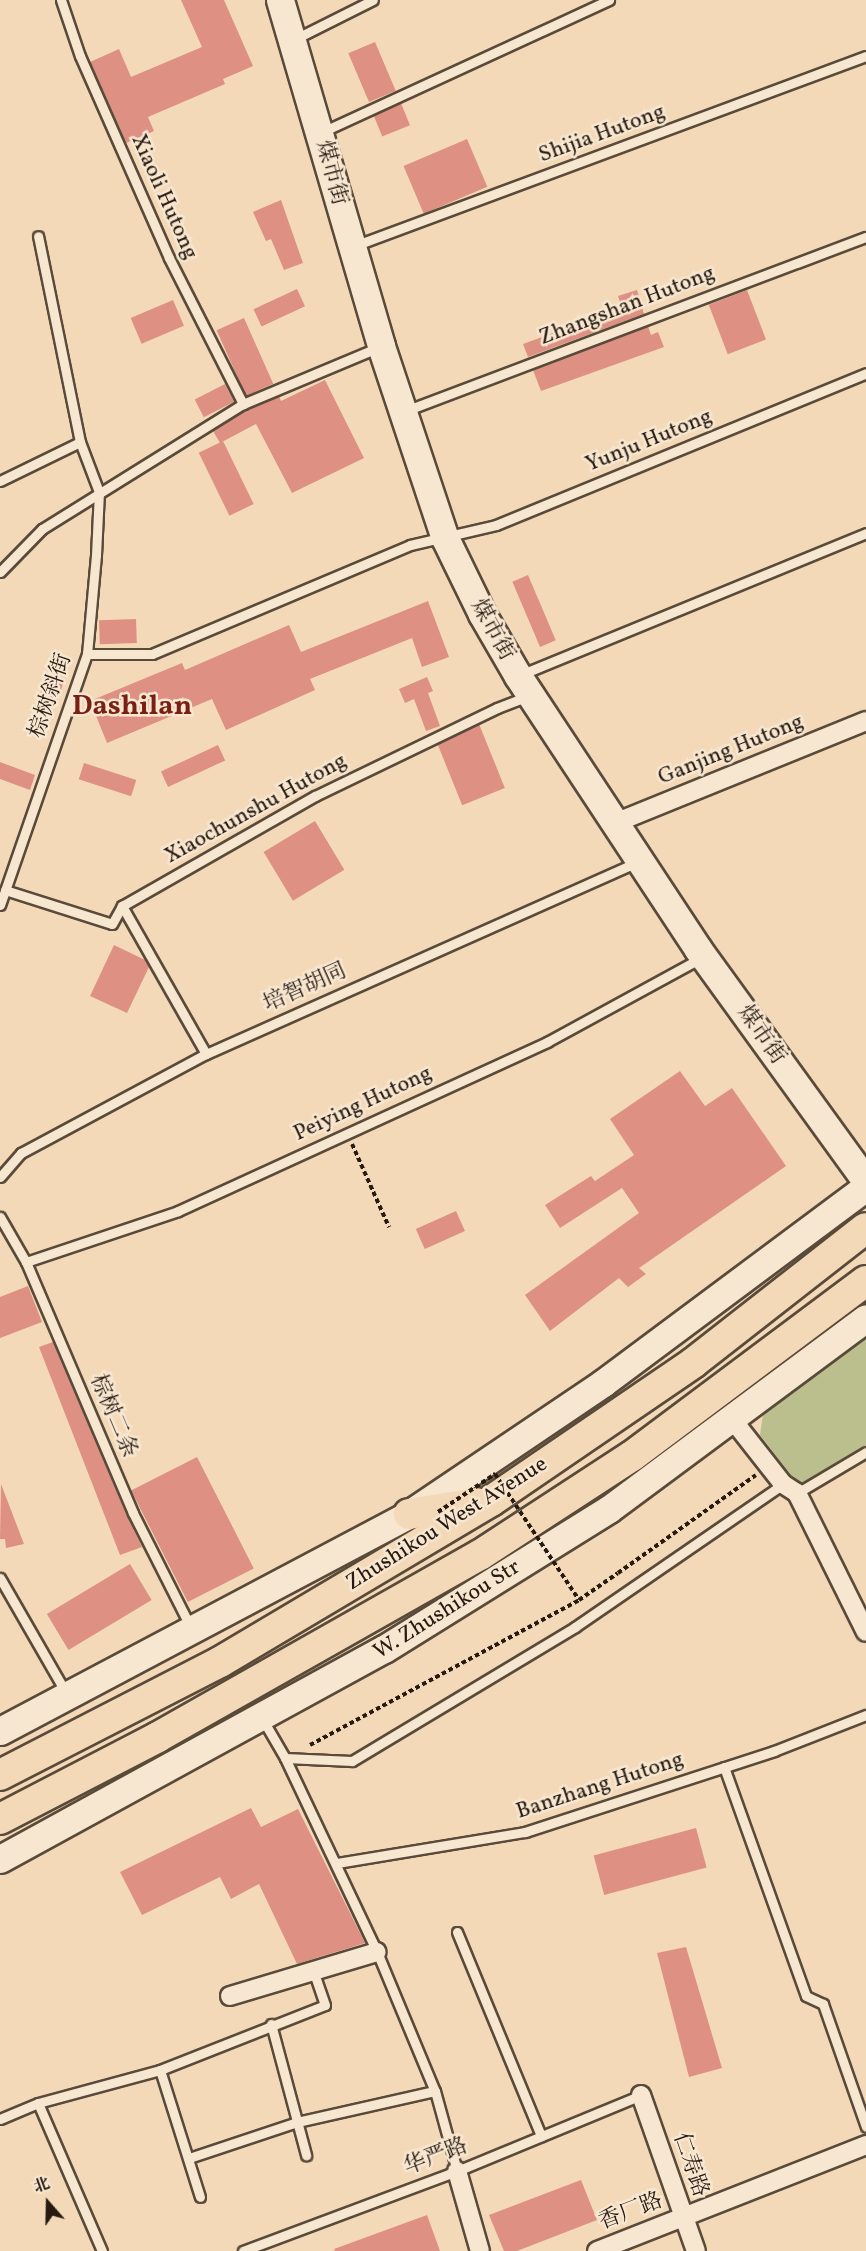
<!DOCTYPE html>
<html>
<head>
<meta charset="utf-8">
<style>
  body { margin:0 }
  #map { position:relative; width:866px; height:2251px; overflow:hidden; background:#f3d9b7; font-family:Vollkorn,"Noto Serif SC",serif }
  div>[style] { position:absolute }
  .green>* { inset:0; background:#bbbf8e }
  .building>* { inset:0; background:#de9183; transform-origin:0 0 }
  .path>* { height:4px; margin-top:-2px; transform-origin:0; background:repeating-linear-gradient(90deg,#261a11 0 4.5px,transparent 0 7.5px) }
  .roads { filter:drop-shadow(2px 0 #594a3a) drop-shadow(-2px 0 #594a3a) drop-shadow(0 2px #594a3a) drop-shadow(0 -2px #594a3a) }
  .lane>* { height:9px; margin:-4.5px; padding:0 4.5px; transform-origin:4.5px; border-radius:4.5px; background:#f7e6d0 }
  .street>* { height:18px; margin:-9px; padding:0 9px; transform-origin:9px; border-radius:9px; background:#f7e6d0 }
  .secondary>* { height:27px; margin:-13.5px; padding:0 13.5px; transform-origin:13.5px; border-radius:13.5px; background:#f7e6d0 }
  .primary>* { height:30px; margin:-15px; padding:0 15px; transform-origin:15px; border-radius:15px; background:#f3d9b7 }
  .path-bridge>* { height:4px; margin-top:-2px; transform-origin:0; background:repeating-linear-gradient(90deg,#261a11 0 4.5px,transparent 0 7.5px) }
  span { translate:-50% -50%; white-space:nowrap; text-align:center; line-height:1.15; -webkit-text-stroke:5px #f7e6d0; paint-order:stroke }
  .street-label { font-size:22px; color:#261a11 }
  .district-label { font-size:28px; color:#7a1f14; font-weight:700 }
  .north { position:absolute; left:18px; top:2173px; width:60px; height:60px; -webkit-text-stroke:4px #f7e6d0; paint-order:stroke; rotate:340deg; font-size:16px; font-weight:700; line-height:24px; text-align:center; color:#261a11 }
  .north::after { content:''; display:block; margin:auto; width:21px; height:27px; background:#261a11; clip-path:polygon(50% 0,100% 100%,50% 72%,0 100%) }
</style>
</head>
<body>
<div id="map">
  <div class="green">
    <div style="clip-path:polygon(866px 1330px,866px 1445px,799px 1486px,760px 1435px,764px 1407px)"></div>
  </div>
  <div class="building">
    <div style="clip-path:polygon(181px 0,224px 0,253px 66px,223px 79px,225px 84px,148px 117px,154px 131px,126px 143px,90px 62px,119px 49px,131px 77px,202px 47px)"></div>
    <div style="left:375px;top:42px;width:53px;height:29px;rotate:67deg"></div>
    <div style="left:401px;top:103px;width:24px;height:30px;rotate:68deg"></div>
    <div style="left:467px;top:139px;width:52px;height:69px;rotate:67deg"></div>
    <div style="clip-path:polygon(281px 200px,303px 263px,284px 270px,271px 239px,266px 241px,253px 212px)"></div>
    <div style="left:297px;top:289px;width:19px;height:48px;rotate:65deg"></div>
    <div style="clip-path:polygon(637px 290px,644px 314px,528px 357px,523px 344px,564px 329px,566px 335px,624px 314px,618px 296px)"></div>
    <div style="left:747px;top:290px;width:53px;height:41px;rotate:69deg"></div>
    <div style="left:173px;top:300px;width:28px;height:46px;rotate:67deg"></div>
    <div style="left:244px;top:318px;width:72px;height:30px;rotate:66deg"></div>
    <div style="clip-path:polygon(648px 326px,651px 335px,658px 332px,664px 347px,541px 391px,533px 370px)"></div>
    <div style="clip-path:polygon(325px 380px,364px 458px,292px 493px,256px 424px,220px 443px,213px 431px,246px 410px,279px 396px,281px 401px)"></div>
    <div style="left:225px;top:384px;width:20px;height:34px;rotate:63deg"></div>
    <div style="left:223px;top:441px;width:70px;height:27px;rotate:64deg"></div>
    <div style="left:528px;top:575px;width:71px;height:17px;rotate:67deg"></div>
    <div style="clip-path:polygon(428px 601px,449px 657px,422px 667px,412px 638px,310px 679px,315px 690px,226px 730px,212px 699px,107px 743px,90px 701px,182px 663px,185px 670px,289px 625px,301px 652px)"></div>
    <div style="left:136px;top:619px;width:24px;height:37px;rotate:88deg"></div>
    <div style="clip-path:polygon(427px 677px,433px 691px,428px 693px,440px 726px,426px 731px,414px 699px,405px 703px,399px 689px)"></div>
    <div style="left:46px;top:678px;width:18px;height:21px;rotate:19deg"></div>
    <div style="left:479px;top:724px;width:69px;height:46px;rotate:68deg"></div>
    <div style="left:218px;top:745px;width:17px;height:63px;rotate:65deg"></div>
    <div style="clip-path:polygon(0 762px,35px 775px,30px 790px,0 779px)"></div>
    <div style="left:84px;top:763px;width:55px;height:17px;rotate:18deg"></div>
    <div style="left:315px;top:821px;width:57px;height:60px;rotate:59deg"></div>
    <div style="clip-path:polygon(114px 945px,145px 960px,149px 967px,127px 1013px,90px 996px)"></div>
    <div style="clip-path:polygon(680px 1071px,705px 1106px,732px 1088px,786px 1166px,639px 1268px,646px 1274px,628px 1287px,619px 1278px,550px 1331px,525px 1295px,639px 1213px,622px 1188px,560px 1228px,545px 1205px,591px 1176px,595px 1181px,634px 1155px,610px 1119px)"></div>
    <div style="left:456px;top:1211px;width:22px;height:44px;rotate:66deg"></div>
    <div style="clip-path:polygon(28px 1286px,42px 1322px,0 1338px,0 1297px)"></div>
    <div style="clip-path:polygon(53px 1342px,127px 1516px,142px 1547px,120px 1555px,39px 1347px)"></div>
    <div style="left:197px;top:1457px;width:125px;height:74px;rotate:63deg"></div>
    <div style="clip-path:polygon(1px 1484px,24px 1544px,6px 1548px,5px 1539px,0 1539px)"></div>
    <div style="left:130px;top:1564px;width:42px;height:97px;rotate:59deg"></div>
    <div style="clip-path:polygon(251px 1808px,261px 1827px,298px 1809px,365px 1943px,297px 1964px,259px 1884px,231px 1899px,220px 1877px,142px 1915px,120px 1872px)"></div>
    <div style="left:696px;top:1828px;width:41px;height:106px;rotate:75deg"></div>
    <div style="clip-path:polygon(686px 1947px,722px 2068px,689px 2077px,657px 1953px)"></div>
    <div style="clip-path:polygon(581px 2180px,597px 2220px,517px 2251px,504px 2251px,489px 2215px)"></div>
    <div style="clip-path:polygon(427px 2215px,440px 2251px,335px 2251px,334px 2249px)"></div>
  </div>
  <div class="path">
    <div style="left:352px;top:1144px;width:91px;rotate:66deg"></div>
    <div style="left:618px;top:1573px;width:169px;rotate:-35.4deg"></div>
    <div style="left:310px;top:1745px;width:306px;rotate:-28.3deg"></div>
  </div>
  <div class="roads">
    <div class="lane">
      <div style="left:61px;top:0;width:59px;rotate:71.3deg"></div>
      <div style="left:80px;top:56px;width:221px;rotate:66.2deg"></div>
      <div style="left:169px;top:258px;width:164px;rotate:63.1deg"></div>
      <div style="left:295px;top:39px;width:87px;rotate:-26.6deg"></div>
      <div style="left:322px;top:132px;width:316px;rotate:-24.7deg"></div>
      <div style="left:354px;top:246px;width:546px;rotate:-20.36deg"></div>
      <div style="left:405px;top:411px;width:493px;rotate:-20.7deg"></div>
      <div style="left:0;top:481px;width:89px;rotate:-26deg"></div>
      <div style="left:0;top:572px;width:60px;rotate:-45.7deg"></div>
      <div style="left:42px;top:529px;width:237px;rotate:-31.9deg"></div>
      <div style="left:243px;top:404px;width:147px;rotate:-22.7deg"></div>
      <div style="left:87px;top:654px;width:65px"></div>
      <div style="left:152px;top:654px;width:280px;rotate:-22.9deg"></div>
      <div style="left:410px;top:545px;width:88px;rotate:-13.1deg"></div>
      <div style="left:496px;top:525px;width:400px;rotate:-22.3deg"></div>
      <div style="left:520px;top:675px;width:374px;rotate:-22.3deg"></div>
      <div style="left:5px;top:890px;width:112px;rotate:17.6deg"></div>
      <div style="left:112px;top:924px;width:21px;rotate:-61deg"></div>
      <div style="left:122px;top:906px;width:222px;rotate:-29.7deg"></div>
      <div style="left:315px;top:796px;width:202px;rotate:-25.8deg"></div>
      <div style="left:497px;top:708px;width:34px;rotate:-21deg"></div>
      <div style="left:0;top:905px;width:266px;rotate:-70.9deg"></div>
      <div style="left:87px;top:654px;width:99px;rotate:-84.8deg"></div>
      <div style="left:96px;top:555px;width:63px;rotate:-87.3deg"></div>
      <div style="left:99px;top:492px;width:53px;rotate:-110.8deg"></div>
      <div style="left:80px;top:442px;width:210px;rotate:-101.5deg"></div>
      <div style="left:122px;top:906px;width:170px;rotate:60.4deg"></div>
      <div style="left:0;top:1177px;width:32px;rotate:-49deg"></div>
      <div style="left:21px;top:1153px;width:210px;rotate:-28.2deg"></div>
      <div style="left:206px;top:1054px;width:473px;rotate:-24deg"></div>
      <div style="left:0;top:1217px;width:52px;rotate:60deg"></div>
      <div style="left:26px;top:1262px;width:273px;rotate:66.9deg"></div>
      <div style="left:133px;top:1513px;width:129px;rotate:63.2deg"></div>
      <div style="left:26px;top:1262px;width:160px;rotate:-18.5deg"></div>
      <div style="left:178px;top:1211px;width:406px;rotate:-24.6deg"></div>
      <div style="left:547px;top:1042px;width:175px;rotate:-28.6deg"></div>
      <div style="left:797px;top:1493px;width:80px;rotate:-30.7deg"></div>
      <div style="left:0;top:1578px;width:133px;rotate:60.1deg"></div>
      <div style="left:263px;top:1720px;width:44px;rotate:59.9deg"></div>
      <div style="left:285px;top:1758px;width:215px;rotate:64.6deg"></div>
      <div style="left:377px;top:1952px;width:151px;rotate:67.4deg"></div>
      <div style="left:435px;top:2091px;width:83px;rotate:74.6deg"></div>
      <div style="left:285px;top:1758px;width:67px;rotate:2.6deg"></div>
      <div style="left:352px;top:1761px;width:260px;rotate:-31deg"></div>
      <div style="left:575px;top:1627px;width:252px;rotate:-34.5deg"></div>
      <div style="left:724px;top:1767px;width:243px;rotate:70.3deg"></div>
      <div style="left:806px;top:1996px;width:19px;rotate:25deg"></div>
      <div style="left:823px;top:2004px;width:130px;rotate:70.7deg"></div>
      <div style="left:337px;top:1863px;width:191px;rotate:-9.4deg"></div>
      <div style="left:525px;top:1832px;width:262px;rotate:-18deg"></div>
      <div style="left:774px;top:1751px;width:99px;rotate:-21.4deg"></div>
      <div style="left:457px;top:1932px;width:221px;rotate:67.6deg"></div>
      <div style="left:271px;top:2024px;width:136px;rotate:75deg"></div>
      <div style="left:160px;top:2070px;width:133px;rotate:72.5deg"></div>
      <div style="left:0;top:2119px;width:41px;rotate:-22.8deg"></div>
      <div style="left:189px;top:2158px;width:114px;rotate:-18.4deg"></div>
      <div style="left:297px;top:2122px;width:141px;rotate:-12.7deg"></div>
      <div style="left:102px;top:2251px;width:161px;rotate:-113.4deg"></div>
      <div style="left:38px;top:2103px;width:126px;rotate:-15.1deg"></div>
      <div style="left:160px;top:2070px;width:177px;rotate:-21.5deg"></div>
      <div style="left:325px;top:2005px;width:34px;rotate:-109deg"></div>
      <div style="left:243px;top:2251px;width:228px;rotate:-20.5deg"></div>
      <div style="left:457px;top:2171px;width:199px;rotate:-22.4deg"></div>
    </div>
    <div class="street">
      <div style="left:615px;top:823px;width:271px;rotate:-22.1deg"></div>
      <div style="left:732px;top:1419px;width:83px;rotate:51.9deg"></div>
      <div style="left:783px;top:1484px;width:17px;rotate:33deg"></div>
      <div style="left:797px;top:1493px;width:155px;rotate:63.6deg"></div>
      <div style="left:230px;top:1996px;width:153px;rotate:-16.7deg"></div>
      <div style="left:641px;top:2095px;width:165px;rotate:70.6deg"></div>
      <div style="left:457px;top:2171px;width:83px;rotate:74deg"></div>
      <div style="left:597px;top:2251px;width:289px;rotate:-21.5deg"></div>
    </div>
    <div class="secondary">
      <div style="left:280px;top:0;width:360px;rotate:73.7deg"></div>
      <div style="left:381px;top:346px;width:202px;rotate:71.6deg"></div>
      <div style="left:445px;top:538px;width:85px;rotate:64deg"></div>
      <div style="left:482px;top:614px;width:72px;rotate:59.9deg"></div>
      <div style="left:518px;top:676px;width:327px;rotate:56.6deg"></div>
      <div style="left:698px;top:949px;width:286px;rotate:54.1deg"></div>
      <div style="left:0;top:1731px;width:463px;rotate:-27.9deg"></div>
      <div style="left:409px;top:1514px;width:234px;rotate:-34deg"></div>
      <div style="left:603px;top:1383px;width:328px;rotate:-36.7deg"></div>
      <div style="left:0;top:1859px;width:438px;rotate:-28.7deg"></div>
      <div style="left:384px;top:1649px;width:265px;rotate:-31.9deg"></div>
      <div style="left:609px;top:1509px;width:320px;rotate:-36.6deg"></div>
    </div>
    <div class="primary">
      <div style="left:409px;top:1514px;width:68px;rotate:-9.3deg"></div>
      <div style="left:0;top:1775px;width:247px;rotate:-27.2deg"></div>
      <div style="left:220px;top:1662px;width:315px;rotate:-30.7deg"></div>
      <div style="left:491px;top:1501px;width:245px;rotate:-34.3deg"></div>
      <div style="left:693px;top:1363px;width:219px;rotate:-38deg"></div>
      <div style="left:0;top:1819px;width:178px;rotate:-27.4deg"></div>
      <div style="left:158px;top:1737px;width:370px;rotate:-29.5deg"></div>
      <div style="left:480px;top:1555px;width:181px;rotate:-33.1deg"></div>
      <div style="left:632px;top:1456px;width:292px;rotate:-36.8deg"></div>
    </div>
  </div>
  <div class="path-bridge">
    <div style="left:438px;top:1512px;width:69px;rotate:-33.7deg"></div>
    <div style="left:495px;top:1474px;width:151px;rotate:56.3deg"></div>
    <div style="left:579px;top:1600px;width:47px;rotate:-34.7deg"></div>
  </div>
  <div class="street-label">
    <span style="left:602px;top:134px;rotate:-20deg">Shijia Hutong</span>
    <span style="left:331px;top:173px;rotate:75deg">煤市街</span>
    <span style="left:164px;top:197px;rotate:66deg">Xiaoli Hutong</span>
    <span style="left:627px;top:306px;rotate:-21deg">Zhangshan Hutong</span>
    <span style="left:649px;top:441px;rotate:-22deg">Yunju Hutong</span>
    <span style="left:492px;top:630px;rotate:61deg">煤市街</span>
    <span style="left:51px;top:696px;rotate:-71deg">棕树斜街</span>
    <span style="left:731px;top:750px;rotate:-22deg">Ganjing Hutong</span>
    <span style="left:256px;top:809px;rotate:-29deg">Xiaochunshu Hutong</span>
    <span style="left:305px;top:988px;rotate:-24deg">培智胡同</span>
    <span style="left:761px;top:1035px;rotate:55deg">煤市街</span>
    <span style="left:363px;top:1104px;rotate:-25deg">Peiying Hutong</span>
    <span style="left:113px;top:1416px;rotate:67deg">棕树二条</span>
    <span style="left:447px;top:1524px;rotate:-32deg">Zhushikou West Avenue</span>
    <span style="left:447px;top:1610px;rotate:-32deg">W. Zhushikou Str</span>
    <span style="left:600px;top:1786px;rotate:-18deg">Banzhang Hutong</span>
    <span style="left:436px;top:2157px;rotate:-21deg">华严路</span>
    <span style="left:690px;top:2165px;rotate:71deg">仁寿路</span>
    <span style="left:631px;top:2212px;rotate:-21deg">香厂路</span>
  </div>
  <div class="district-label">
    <span style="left:132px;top:707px">Dashilan</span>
  </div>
  <div class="north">北</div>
</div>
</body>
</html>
